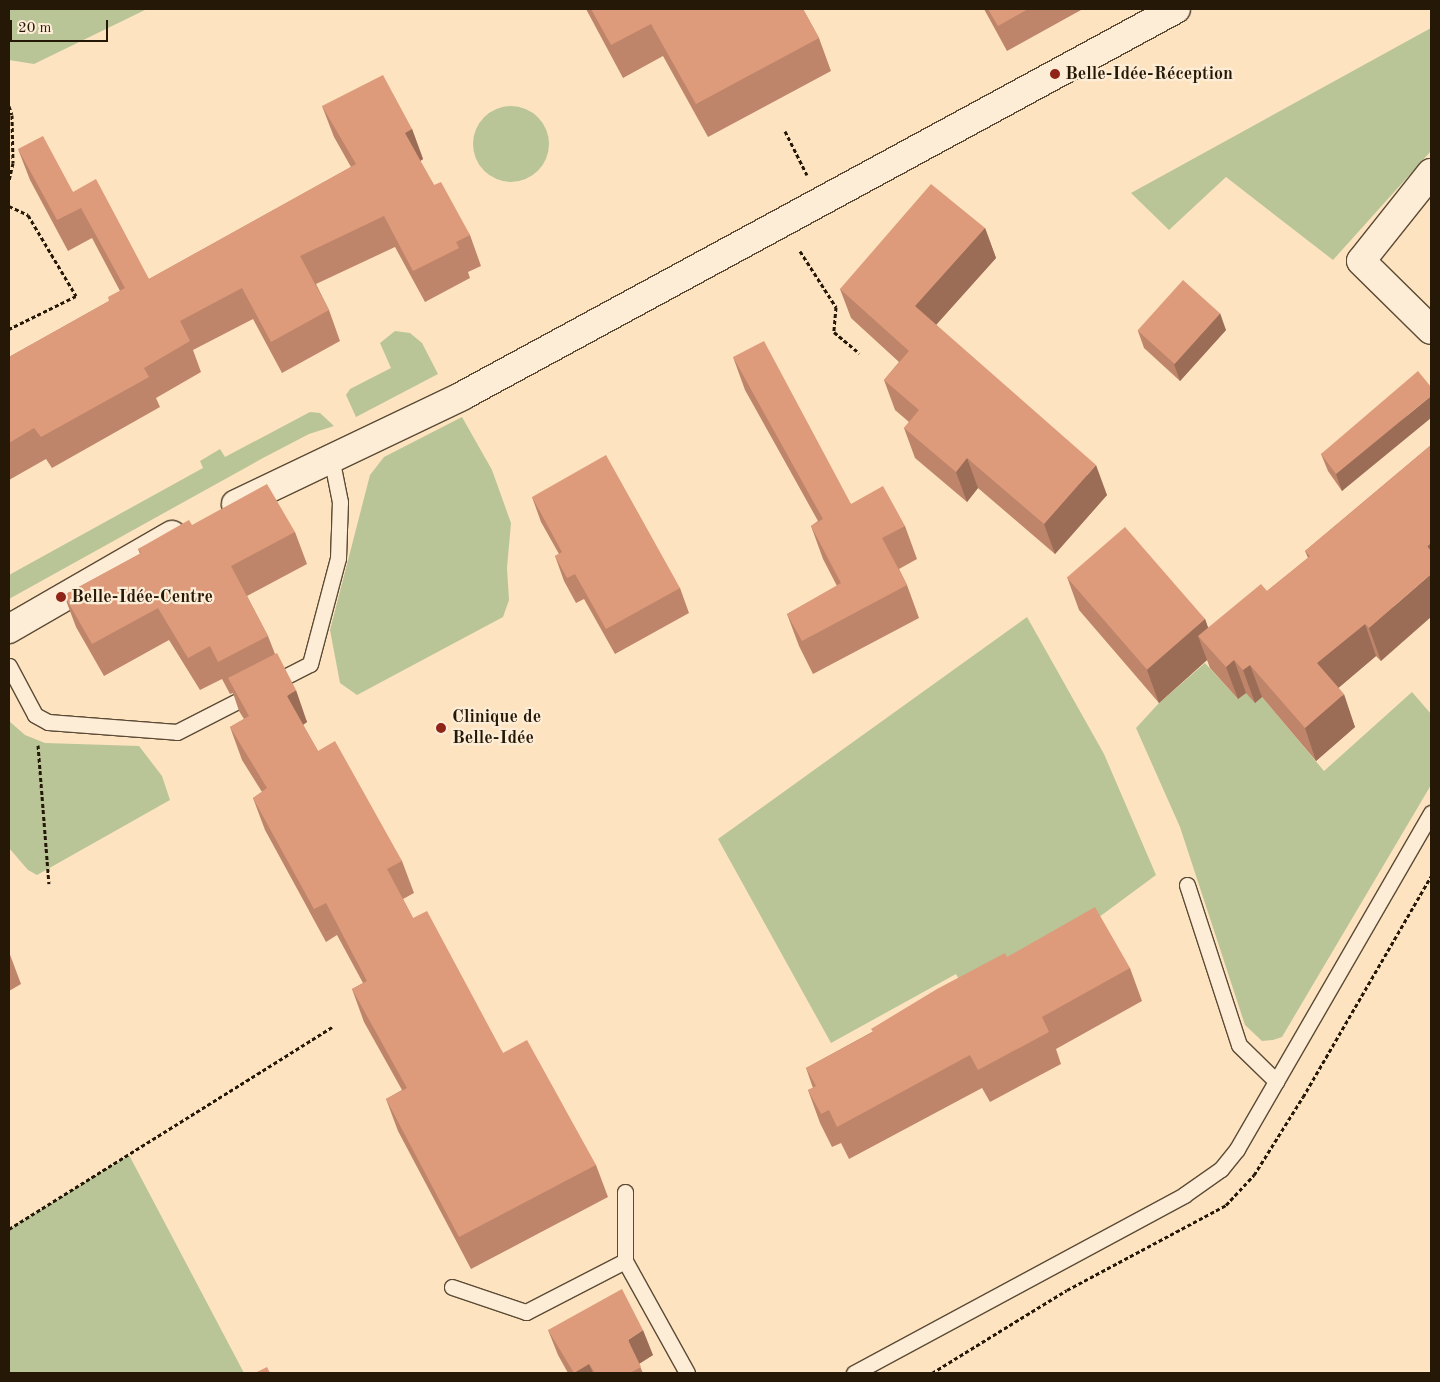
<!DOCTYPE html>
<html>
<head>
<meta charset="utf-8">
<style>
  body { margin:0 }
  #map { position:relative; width:1440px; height:1382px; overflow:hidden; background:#fde3c0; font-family:"Old Standard TT",serif }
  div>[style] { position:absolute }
  .green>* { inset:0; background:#b9c597 }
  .round { border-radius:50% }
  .path>* { height:3px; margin-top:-1.5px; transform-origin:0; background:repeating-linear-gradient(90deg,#251807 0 4px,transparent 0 6.5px) }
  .roads { filter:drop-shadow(1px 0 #5b4b35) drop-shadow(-1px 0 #5b4b35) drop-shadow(0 1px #5b4b35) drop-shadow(0 -1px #5b4b35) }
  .service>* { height:15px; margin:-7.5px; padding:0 7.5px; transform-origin:7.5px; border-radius:7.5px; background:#feedd6 }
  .minor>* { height:28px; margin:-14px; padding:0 14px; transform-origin:14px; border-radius:14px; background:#feedd6 }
  .wall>* { inset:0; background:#be856a }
  .shaded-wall>* { inset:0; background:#9b6c56 }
  .building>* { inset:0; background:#dd9b7b; transform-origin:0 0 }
  .dots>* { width:14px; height:14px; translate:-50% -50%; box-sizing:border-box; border:2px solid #feedd6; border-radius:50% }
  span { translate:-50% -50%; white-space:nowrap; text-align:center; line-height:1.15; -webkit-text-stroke:4.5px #feedd6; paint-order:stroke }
  .poi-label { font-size:18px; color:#251807; font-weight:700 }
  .left { translate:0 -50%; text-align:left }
  .frame { position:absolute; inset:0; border:10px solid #251807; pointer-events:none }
  .scale { position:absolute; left:10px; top:20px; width:98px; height:22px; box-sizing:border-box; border:2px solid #251807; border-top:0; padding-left:6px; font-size:15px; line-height:18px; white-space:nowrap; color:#251807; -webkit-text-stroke:4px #feedd6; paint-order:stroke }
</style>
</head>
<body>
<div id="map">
  <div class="green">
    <div style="clip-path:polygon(9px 9px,147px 9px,34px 64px,9px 60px)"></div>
    <div style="clip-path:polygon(1431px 28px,1431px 151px,1333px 260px,1226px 177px,1169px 230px,1131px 193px)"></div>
    <div class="round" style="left:473px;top:106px;width:76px;height:76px"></div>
    <div style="clip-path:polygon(395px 331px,410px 333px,422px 343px,438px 374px,356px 417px,346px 395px,350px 389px,391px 368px,380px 343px)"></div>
    <div style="clip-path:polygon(310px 412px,320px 413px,334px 426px,309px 434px,263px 458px,9px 599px,9px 575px,203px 468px,200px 461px,220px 449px,225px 457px)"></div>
    <div style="clip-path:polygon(462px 417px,492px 470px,511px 523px,507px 568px,509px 600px,503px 617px,357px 695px,340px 683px,330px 630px,370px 475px,384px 457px)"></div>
    <div style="clip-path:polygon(1027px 617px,1104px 754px,1156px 875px,1068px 940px,967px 994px,956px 974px,831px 1043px,718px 839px)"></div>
    <div style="clip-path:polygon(1205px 663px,1238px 699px,1246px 693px,1262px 697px,1324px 771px,1412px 692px,1431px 714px,1431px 785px,1282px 1037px,1273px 1040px,1262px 1041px,1245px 1025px,1180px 827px,1136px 728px,1159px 703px)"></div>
    <div style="clip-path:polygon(9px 721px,25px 735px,45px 743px,139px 746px,162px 776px,170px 800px,37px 875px,28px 870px,9px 848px)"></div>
    <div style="clip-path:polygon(129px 1155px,244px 1373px,9px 1373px,9px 1229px)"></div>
  </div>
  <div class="path">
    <div style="left:9px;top:106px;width:9px;rotate:72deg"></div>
    <div style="left:12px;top:115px;width:48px;rotate:88.8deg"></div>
    <div style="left:13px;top:163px;width:18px;rotate:103deg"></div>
    <div style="left:785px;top:131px;width:49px;rotate:63.4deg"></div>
    <div style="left:9px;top:206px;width:21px;rotate:25deg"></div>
    <div style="left:28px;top:215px;width:94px;rotate:59.3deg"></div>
    <div style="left:76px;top:296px;width:75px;rotate:153.8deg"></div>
    <div style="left:800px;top:251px;width:67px;rotate:57.3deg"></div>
    <div style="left:836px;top:307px;width:25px;rotate:95deg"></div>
    <div style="left:834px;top:332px;width:33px;rotate:40deg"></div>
    <div style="left:38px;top:745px;width:139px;rotate:85.5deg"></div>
    <div style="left:9px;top:1229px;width:381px;rotate:-32deg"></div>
    <div style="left:932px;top:1373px;width:158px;rotate:-31.6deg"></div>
    <div style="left:1067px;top:1290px;width:180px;rotate:-28.1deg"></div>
    <div style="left:1226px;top:1205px;width:41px;rotate:-47deg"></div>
    <div style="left:1254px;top:1175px;width:92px;rotate:-57.9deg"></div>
    <div style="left:1303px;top:1097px;width:255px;rotate:-59.9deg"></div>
  </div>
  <div class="roads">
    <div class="service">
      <div style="left:9px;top:666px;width:55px;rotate:62deg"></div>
      <div style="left:35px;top:715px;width:15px;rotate:28deg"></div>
      <div style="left:48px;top:722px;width:129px;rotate:4.4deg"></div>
      <div style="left:177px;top:732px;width:149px;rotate:-27.1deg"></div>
      <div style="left:310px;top:664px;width:110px;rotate:-75.2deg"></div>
      <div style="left:338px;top:558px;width:56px;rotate:-88deg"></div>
      <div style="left:340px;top:502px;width:46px;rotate:-101.3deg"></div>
      <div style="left:1187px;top:885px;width:168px;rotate:72deg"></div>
      <div style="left:1239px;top:1045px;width:52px;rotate:44.2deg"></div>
      <div style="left:625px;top:1192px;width:69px;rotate:90deg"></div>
      <div style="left:625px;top:1261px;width:128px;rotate:61deg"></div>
      <div style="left:452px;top:1287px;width:78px;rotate:18.7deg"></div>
      <div style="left:526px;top:1312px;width:111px;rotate:-27.3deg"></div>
      <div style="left:854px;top:1373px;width:375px;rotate:-28.3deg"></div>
      <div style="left:1184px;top:1195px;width:45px;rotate:-35.1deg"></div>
      <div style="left:1221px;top:1169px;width:26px;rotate:-51deg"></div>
      <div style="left:1237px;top:1149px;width:388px;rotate:-60deg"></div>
    </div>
    <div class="minor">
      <div style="left:1431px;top:173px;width:112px;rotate:128.5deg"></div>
      <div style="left:1361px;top:261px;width:98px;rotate:44.6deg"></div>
      <div style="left:236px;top:504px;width:250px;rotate:-25.5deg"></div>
      <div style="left:462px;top:396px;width:812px;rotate:-28.46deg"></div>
      <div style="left:9px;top:629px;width:188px;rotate:-30deg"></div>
    </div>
  </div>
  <div class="wall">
    <div style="clip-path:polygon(586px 9px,803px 9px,819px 38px,831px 71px,708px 137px,663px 56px,623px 78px)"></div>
    <div style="clip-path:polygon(984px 9px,1080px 9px,1081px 10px,1007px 51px)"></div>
    <div style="clip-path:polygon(322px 106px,412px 129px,423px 159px,420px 161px,434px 185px,470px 235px,481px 266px,468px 272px,470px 278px,425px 302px,395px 247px,316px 284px,329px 310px,340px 341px,282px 373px,253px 319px,193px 350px,201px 372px,156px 398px,160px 407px,52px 468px,46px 459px,9px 480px,9px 357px,109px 301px,120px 291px,92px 238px,68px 251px,30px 180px,18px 149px,73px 192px,149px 279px,351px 167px,334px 137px)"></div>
    <div style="clip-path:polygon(985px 228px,996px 258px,936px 325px,1107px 495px,1055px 554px,978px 488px,967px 502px,915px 458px,904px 428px,909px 422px,895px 410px,884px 380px,899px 362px,851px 318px,840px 289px)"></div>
    <div style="clip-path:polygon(1226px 330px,1180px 381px,1144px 348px,1138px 331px)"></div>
    <div style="clip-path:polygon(733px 357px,851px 504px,905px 526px,917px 559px,899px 569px,907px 585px,919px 618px,813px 674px,799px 646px,787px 614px,837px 586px,823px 559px,811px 526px,818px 521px,745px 390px)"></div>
    <div style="clip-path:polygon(1431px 387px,1342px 491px,1328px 471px,1321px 454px)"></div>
    <div style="clip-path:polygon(1431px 445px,1381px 661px,1376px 656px,1338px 688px,1355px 727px,1316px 761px,1262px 697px,1255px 703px,1246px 693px,1238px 699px,1210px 668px,1207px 660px,1159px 703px,1079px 610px,1067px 577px,1205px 619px,1208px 628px,1267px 591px,1308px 558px,1305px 551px)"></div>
    <div style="clip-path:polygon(532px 497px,680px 588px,689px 613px,615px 654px,584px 599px,576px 603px,564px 581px,555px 556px,559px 554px,541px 522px)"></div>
    <div style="clip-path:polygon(192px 525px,295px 532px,307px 564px,247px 596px,268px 636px,275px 654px,307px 722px,303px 725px,318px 751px,402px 861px,414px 893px,403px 899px,413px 918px,503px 1053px,596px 1165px,608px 1197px,471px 1269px,398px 1131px,386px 1099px,402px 1090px,364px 1022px,352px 989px,363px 983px,337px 935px,326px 942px,265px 830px,253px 798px,262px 792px,242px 760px,230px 727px,244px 719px,239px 711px,233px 693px,230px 694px,222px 679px,200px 690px,169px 640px,104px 676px,76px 627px,64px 595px,140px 554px,138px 549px)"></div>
    <div style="clip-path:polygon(9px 952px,21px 984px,9px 991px)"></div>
    <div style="clip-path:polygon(1007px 957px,1130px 968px,1142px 1001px,1056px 1049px,1061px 1064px,990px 1102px,982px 1088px,849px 1159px,841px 1143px,832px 1147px,820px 1123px,808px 1090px,813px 1088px,806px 1068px,872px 1032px)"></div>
    <div style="clip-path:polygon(548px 1330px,653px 1355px,639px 1364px,643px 1373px,568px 1373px,558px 1355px)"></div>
  </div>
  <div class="shaded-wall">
    <div style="clip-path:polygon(412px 129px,423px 159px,416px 164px,405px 133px)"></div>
    <div style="clip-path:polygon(985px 228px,996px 258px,926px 336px,915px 306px)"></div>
    <div style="clip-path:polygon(1220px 313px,1226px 330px,1180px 381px,1174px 364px)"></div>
    <div style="clip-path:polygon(1431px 396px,1431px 418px,1342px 491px,1336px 474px)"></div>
    <div style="clip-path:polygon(967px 458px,978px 488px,967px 502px,956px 472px)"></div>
    <div style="clip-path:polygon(1096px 465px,1107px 495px,1055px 554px,1044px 524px)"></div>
    <div style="clip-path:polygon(1431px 543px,1431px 557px,1427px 546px)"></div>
    <div style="clip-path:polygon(1431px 574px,1431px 617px,1381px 661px,1369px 628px)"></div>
    <div style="clip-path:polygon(1205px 619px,1217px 652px,1198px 636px,1207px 660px,1159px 703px,1147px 670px)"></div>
    <div style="clip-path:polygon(1365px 624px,1376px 656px,1329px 696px,1317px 663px)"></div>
    <div style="clip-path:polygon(1234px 660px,1246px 693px,1238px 699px,1226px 667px)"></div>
    <div style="clip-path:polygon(1250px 665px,1262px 697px,1255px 703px,1243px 670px)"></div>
    <div style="clip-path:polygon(296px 690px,307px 722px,298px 728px,287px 696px)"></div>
    <div style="clip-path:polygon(1344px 694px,1355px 727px,1316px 761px,1305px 728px)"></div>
    <div style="clip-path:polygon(643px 1330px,653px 1355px,637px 1365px,628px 1340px)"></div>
    <div style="clip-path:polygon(589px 1364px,593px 1373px,574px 1373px)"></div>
  </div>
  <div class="building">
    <div style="clip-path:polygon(591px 9px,803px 9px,819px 38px,696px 104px,651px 24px,611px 45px)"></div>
    <div style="clip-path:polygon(988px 9px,1028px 9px,998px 26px)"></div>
    <div style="clip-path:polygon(383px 75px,412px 129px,405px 133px,434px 185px,441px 182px,470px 235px,456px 242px,459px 248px,413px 271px,384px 216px,300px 256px,329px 310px,271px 342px,242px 288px,180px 321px,190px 341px,144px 368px,149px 377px,41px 437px,34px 428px,9px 443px,9px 357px,109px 301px,108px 297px,125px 288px,81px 208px,57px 220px,18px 149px,43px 136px,73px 192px,96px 179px,149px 279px,356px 164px,322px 106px)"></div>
    <div style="clip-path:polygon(931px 184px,985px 228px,915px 306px,1096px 465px,1044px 524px,967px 458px,956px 472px,904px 428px,919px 410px,884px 380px,909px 351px,840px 289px)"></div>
    <div style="left:1183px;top:280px;width:50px;height:68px;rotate:42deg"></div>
    <div style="clip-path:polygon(764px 341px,851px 504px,883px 486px,905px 526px,882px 538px,907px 585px,802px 641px,787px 614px,841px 583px,811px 526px,823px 519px,733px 357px)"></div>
    <div style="clip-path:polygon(1418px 371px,1431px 387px,1431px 396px,1336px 474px,1321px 454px)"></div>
    <div style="clip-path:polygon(1431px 445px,1431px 543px,1427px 546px,1431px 551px,1431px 574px,1369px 628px,1365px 624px,1317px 663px,1344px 694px,1305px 728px,1250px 665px,1243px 670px,1234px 660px,1226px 667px,1198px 636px,1261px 584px,1267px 591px,1310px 556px,1305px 551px)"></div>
    <div style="clip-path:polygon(606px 455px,680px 588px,606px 629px,575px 574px,567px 578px,555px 556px,562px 552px,532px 497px)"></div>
    <div style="clip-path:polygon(267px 484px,295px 532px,231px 566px,268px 636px,218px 662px,210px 646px,188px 658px,158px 608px,92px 644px,64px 595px,141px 553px,138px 549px,189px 520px,192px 525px)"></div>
    <div style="left:1125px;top:527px;width:122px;height:77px;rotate:49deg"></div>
    <div style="clip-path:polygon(277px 653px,296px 690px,287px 696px,318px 751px,335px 741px,402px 861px,387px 869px,413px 918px,427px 911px,503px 1053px,527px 1040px,596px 1165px,459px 1237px,386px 1099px,407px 1088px,352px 989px,367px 981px,326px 903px,314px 909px,253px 798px,267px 788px,230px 727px,249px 716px,228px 678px)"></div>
    <div style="clip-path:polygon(1095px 907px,1130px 968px,1042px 1017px,1049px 1032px,978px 1070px,970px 1055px,837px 1127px,829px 1110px,821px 1114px,808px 1090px,816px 1086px,806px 1068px,873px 1032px,871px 1029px,937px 989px,1005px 953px,1007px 957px)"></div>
    <div style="clip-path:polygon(622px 1289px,643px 1330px,628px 1340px,641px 1367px,630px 1373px,595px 1373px,589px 1364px,574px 1373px,548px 1330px)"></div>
    <div style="clip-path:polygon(267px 1367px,270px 1373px,255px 1373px)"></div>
  </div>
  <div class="dots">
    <div style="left:1055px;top:74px;background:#8f2418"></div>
    <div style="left:61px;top:597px;background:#8f2418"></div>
    <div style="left:441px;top:728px;background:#8f2418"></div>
  </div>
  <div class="poi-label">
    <span class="left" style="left:1065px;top:74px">Belle-Idée-Réception</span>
    <span class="left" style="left:71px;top:597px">Belle-Idée-Centre</span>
    <span class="left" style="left:452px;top:728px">Clinique de<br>Belle-Idée</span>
  </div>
  <div class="frame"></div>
  <div class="scale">20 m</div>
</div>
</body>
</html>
